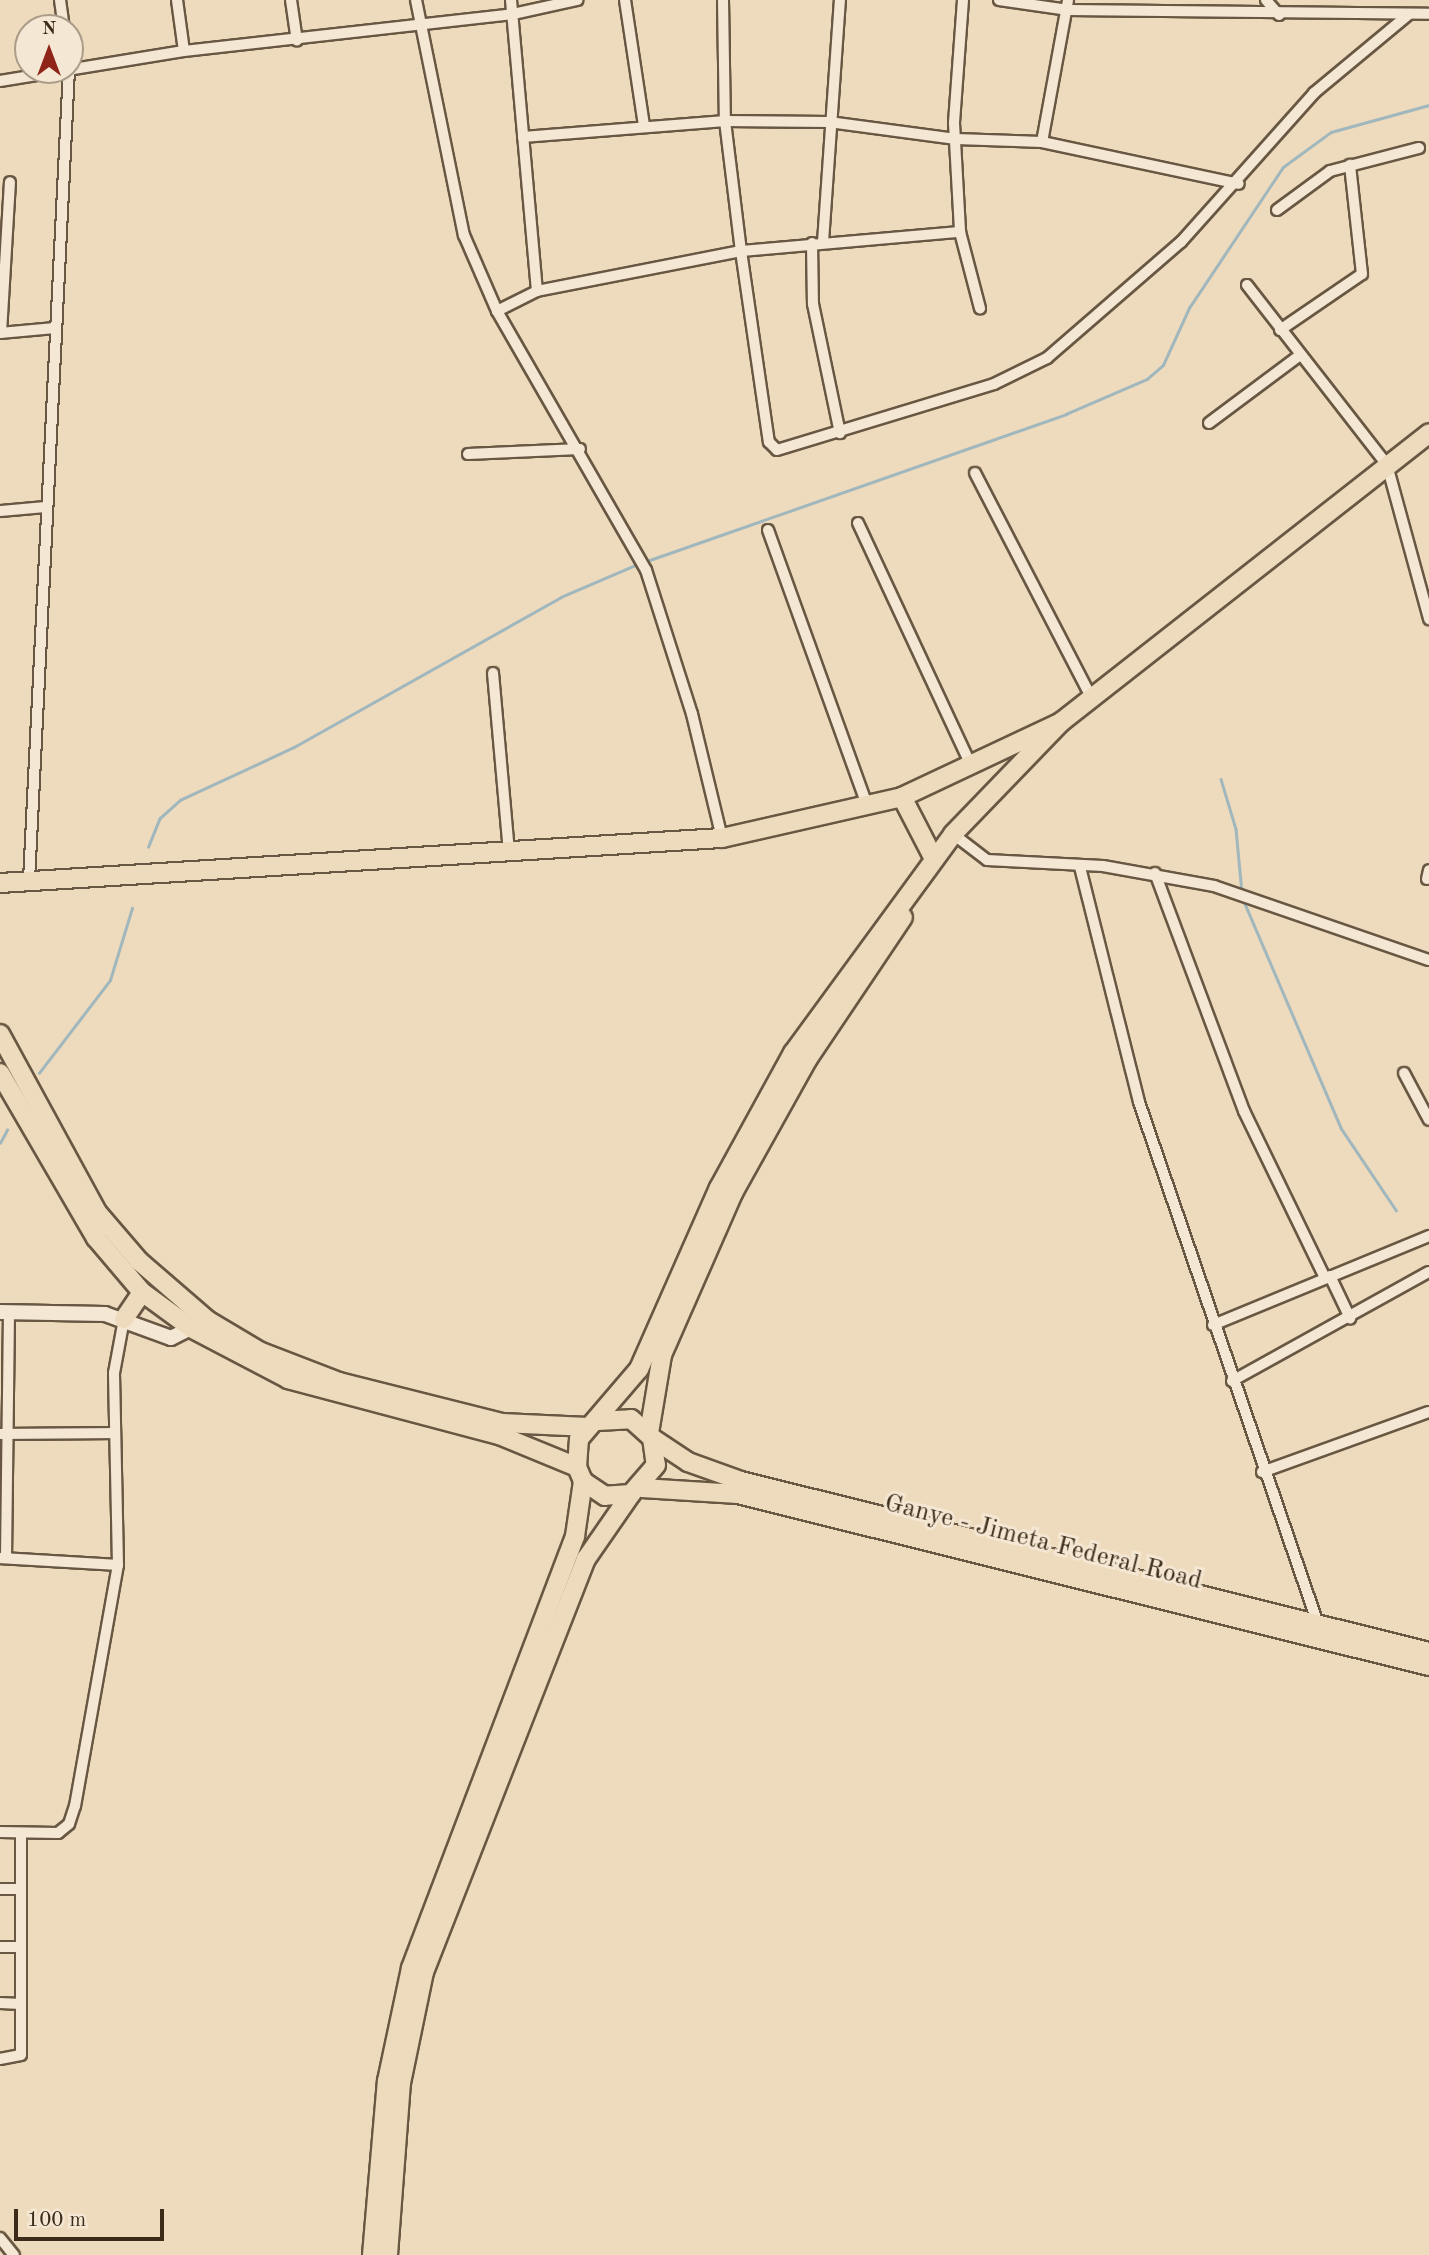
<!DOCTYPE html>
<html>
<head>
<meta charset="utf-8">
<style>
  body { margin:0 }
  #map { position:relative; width:1429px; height:2255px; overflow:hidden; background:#eedabc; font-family:"Old Standard TT",serif }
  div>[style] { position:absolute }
  .stream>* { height:2.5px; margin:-1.25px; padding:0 1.25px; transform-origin:1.25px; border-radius:1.25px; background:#a0b7bd }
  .roads { filter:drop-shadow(2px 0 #685742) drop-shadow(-2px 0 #685742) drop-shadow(0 2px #685742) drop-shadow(0 -2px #685742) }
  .minor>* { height:10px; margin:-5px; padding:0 5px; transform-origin:5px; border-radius:5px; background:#f4e7d3 }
  .tertiary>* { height:14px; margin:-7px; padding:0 7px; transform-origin:7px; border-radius:7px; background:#f4e7d3 }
  .primary>* { height:18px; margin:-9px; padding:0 9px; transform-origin:9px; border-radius:9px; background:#eedabc }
  .trunk>* { height:18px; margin:-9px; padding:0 9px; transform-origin:9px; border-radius:9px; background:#eedabc }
  span { translate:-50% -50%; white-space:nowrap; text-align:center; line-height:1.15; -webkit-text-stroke:6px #f4e7d3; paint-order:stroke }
  .street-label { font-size:26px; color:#3c2b19 }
  .north { position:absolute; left:14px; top:14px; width:70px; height:70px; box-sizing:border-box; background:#f4e7d3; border:2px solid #aa9c89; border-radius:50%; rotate:0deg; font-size:19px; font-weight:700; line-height:28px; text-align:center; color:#3c2b19 }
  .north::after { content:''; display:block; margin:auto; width:24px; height:32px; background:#8f2418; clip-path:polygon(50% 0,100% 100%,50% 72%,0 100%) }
  .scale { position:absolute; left:14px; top:2209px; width:150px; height:32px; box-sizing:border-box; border:4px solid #3c2b19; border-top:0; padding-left:9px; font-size:21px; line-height:24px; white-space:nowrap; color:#3c2b19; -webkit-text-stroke:5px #f4e7d3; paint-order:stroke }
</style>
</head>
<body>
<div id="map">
  <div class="stream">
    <div style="left:644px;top:562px;width:447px;rotate:-19.3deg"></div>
    <div style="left:1066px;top:414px;width:88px;rotate:-23.4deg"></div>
    <div style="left:1147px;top:379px;width:21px;rotate:-41deg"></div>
    <div style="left:1163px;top:365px;width:63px;rotate:-65.5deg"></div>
    <div style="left:1189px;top:308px;width:169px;rotate:-56.3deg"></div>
    <div style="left:1283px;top:167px;width:59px;rotate:-36.1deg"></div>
    <div style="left:1331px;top:132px;width:102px;rotate:-15.4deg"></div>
    <div style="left:1221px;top:779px;width:52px;rotate:73.3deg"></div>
    <div style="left:1236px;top:829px;width:63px;rotate:84.6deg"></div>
    <div style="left:148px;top:847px;width:31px;rotate:-68deg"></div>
    <div style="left:160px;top:818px;width:27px;rotate:-42deg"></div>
    <div style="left:180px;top:800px;width:126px;rotate:-24.9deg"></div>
    <div style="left:294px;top:747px;width:306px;rotate:-29.3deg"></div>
    <div style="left:561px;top:597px;width:84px;rotate:-23.2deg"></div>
    <div style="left:1243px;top:899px;width:249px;rotate:66.8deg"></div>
    <div style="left:1341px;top:1128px;width:99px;rotate:56.1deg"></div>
    <div style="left:39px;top:1073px;width:117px;rotate:-52.6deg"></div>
    <div style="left:110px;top:980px;width:75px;rotate:-73deg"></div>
    <div style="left:0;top:1143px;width:15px;rotate:-62deg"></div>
  </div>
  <div class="roads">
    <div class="minor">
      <div style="left:60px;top:0;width:28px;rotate:82deg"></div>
      <div style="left:177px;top:0;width:51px;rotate:82.2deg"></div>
      <div style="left:291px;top:0;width:41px;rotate:81.7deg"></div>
      <div style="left:416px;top:0;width:240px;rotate:78.5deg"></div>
      <div style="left:464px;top:235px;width:83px;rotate:66.5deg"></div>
      <div style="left:497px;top:311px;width:299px;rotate:60.1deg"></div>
      <div style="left:646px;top:570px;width:151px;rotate:72.3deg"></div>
      <div style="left:692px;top:714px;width:128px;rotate:76.4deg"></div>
      <div style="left:511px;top:0;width:292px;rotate:84.9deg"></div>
      <div style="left:625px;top:0;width:126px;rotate:81.4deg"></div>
      <div style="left:723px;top:0;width:121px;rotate:89.1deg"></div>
      <div style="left:725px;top:121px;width:131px;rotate:83deg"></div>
      <div style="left:741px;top:251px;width:193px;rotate:81.7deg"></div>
      <div style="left:769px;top:442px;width:11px;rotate:45deg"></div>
      <div style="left:777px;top:450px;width:227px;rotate:-16.9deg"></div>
      <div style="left:994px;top:384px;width:59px;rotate:-26.1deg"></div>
      <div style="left:1047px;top:358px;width:177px;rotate:-40.9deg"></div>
      <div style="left:1181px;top:242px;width:200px;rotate:-48.2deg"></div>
      <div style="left:1314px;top:93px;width:122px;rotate:-39.7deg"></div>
      <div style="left:963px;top:0;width:123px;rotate:94.2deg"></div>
      <div style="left:954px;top:123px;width:109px;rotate:86.8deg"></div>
      <div style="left:960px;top:232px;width:79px;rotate:75.3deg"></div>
      <div style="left:999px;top:0;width:70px;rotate:8.2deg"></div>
      <div style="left:1068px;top:10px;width:361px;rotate:0.6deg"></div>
      <div style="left:1266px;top:0;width:20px;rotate:49deg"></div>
      <div style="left:0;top:81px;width:186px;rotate:-9.3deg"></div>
      <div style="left:184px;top:51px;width:331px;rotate:-6.4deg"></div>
      <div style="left:513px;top:14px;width:66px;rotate:-12.3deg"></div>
      <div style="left:523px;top:137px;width:203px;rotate:-4.5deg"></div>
      <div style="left:725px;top:121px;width:104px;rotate:0.6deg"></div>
      <div style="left:829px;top:122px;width:128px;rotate:7.6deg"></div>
      <div style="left:956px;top:139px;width:86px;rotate:2deg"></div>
      <div style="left:1042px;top:142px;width:201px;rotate:12deg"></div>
      <div style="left:1042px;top:142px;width:144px;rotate:-79.6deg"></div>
      <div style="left:1277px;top:210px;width:66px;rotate:-36.3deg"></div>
      <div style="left:1330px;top:171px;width:92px;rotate:-14.5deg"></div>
      <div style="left:823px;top:242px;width:243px;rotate:-86deg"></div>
      <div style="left:812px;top:243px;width:61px;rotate:89.1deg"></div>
      <div style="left:813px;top:304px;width:132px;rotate:78.2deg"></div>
      <div style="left:1247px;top:285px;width:228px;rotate:52.1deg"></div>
      <div style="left:1387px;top:465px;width:160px;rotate:74.7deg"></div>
      <div style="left:497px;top:311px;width:45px;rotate:-26.6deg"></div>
      <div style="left:537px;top:291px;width:208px;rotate:-11.1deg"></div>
      <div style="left:741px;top:251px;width:220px;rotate:-5deg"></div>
      <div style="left:1280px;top:330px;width:99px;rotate:-34.3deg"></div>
      <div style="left:1362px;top:274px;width:110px;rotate:-96.3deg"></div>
      <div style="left:0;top:333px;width:55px;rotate:-5.2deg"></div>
      <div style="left:1px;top:333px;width:151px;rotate:-86.6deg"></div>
      <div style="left:1209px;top:423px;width:112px;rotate:-36.7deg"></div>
      <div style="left:468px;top:454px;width:112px;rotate:-2.6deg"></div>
      <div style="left:975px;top:473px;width:252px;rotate:62.6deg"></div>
      <div style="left:0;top:511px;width:46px;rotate:-5deg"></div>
      <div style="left:858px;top:523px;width:270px;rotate:65deg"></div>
      <div style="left:768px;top:530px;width:295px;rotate:70.2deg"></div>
      <div style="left:493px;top:673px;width:182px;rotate:84.9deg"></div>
      <div style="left:953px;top:834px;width:43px;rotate:37.4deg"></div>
      <div style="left:987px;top:860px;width:116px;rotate:3deg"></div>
      <div style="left:1103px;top:866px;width:113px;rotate:10.2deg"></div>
      <div style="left:1214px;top:886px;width:227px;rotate:19deg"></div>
      <div style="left:1080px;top:867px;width:242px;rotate:75.9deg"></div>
      <div style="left:1139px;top:1102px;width:552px;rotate:71.07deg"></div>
      <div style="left:1155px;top:873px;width:254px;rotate:69.5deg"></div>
      <div style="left:1244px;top:1111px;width:186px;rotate:64.1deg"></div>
      <div style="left:1427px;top:879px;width:9px;rotate:-77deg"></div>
      <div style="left:29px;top:881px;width:812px;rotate:-87.18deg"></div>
      <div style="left:1404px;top:1073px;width:53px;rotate:62deg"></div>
      <div style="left:1330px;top:1276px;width:47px;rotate:64.5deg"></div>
      <div style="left:1213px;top:1325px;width:234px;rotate:-22.4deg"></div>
      <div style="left:1232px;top:1381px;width:225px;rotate:-29deg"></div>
      <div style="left:0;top:1434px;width:115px;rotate:-0.5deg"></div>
      <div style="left:1262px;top:1472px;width:177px;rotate:-19.8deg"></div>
      <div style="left:0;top:1558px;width:118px;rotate:3.4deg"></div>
      <div style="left:6px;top:1558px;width:246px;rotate:-89.3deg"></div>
      <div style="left:0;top:1832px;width:58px;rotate:1deg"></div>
      <div style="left:58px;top:1833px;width:14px;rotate:-39deg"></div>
      <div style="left:69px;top:1824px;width:19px;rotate:-72deg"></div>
      <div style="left:75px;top:1806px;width:245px;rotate:-79.9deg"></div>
      <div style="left:118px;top:1565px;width:192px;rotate:-91.2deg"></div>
      <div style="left:114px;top:1373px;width:55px;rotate:-79.5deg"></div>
      <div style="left:0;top:1889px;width:20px"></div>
      <div style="left:0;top:1947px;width:20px"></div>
      <div style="left:0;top:2003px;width:21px;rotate:3deg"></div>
      <div style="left:0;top:2059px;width:21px;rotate:-11deg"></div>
      <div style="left:21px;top:2055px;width:222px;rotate:-90deg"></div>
      <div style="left:0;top:2238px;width:22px;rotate:51deg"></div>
    </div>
    <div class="tertiary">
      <div style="left:0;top:1312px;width:105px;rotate:1.1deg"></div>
      <div style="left:105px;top:1314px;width:70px;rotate:20deg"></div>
      <div style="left:171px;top:1338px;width:22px;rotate:-27deg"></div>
    </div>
    <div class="primary">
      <div style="left:0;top:883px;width:723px;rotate:-3.57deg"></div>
      <div style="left:722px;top:838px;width:185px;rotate:-12.8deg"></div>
      <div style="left:902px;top:797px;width:174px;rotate:-25.2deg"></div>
      <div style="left:0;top:1034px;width:203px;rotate:61.4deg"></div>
      <div style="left:97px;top:1212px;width:65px;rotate:49.4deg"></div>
      <div style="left:139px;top:1261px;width:90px;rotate:40.9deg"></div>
      <div style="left:207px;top:1320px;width:63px;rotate:30.7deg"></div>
      <div style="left:261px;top:1352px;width:84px;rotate:21deg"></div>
      <div style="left:339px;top:1382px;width:168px;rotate:14.1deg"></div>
      <div style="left:502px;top:1423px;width:86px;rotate:2.7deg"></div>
      <div style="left:0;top:1073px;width:191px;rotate:59.8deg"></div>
      <div style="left:96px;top:1238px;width:71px;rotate:49.6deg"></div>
      <div style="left:142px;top:1292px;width:61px;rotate:36.3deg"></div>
      <div style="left:191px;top:1328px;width:110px;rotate:27.7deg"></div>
      <div style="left:288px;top:1379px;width:218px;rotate:14.9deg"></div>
      <div style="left:499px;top:1435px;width:84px;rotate:22.3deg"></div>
      <div style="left:124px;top:1319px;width:32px;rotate:-56deg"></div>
      <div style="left:652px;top:1438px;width:43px;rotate:33.7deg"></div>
      <div style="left:688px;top:1462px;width:56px;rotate:19.7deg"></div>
      <div style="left:741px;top:1481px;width:709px;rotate:13.96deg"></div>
      <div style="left:642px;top:1488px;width:96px;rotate:3.6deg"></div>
      <div style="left:738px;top:1494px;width:712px;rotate:13.98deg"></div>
    </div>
    <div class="trunk">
      <div style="left:902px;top:797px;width:70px;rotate:62.7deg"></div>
      <div style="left:597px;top:1421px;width:34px;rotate:-3deg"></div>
      <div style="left:631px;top:1419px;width:28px;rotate:42deg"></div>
      <div style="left:652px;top:1438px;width:27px;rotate:82deg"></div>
      <div style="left:656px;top:1465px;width:38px;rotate:131deg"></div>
      <div style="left:631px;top:1494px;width:26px;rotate:176deg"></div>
      <div style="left:605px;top:1496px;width:27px;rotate:-146deg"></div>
      <div style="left:583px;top:1481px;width:15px;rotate:-113deg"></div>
      <div style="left:577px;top:1467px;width:28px;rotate:-86deg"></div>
      <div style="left:579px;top:1439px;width:92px;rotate:-49.4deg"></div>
      <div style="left:639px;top:1369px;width:198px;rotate:-66.2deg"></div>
      <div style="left:719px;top:1188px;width:154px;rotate:-61.3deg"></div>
      <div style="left:793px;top:1053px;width:271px;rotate:-53.8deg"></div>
      <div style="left:953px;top:834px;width:156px;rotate:-46deg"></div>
      <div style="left:1061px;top:722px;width:468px;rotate:-38.1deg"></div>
      <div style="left:649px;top:1433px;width:79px;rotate:-80.5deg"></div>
      <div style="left:662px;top:1355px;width:177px;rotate:-66.3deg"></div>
      <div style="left:733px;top:1193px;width:152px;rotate:-60.9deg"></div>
      <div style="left:807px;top:1060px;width:172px;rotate:-56.1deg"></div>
      <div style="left:372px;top:2255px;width:175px;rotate:-85.1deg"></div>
      <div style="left:387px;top:2081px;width:116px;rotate:-78deg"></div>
      <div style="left:411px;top:1968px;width:462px;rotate:-69.2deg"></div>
      <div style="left:575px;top:1536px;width:56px;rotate:-81.7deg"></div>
      <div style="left:388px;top:2255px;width:172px;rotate:-85.7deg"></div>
      <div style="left:401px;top:2083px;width:113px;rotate:-78.3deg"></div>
      <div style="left:424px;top:1972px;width:444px;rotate:-68.6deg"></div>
      <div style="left:586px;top:1559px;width:79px;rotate:-55.3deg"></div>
    </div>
  </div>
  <div class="street-label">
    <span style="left:1043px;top:1543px;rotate:14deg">Ganye - Jimeta Federal Road</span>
  </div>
  <div class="north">N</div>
  <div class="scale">100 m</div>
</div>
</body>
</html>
